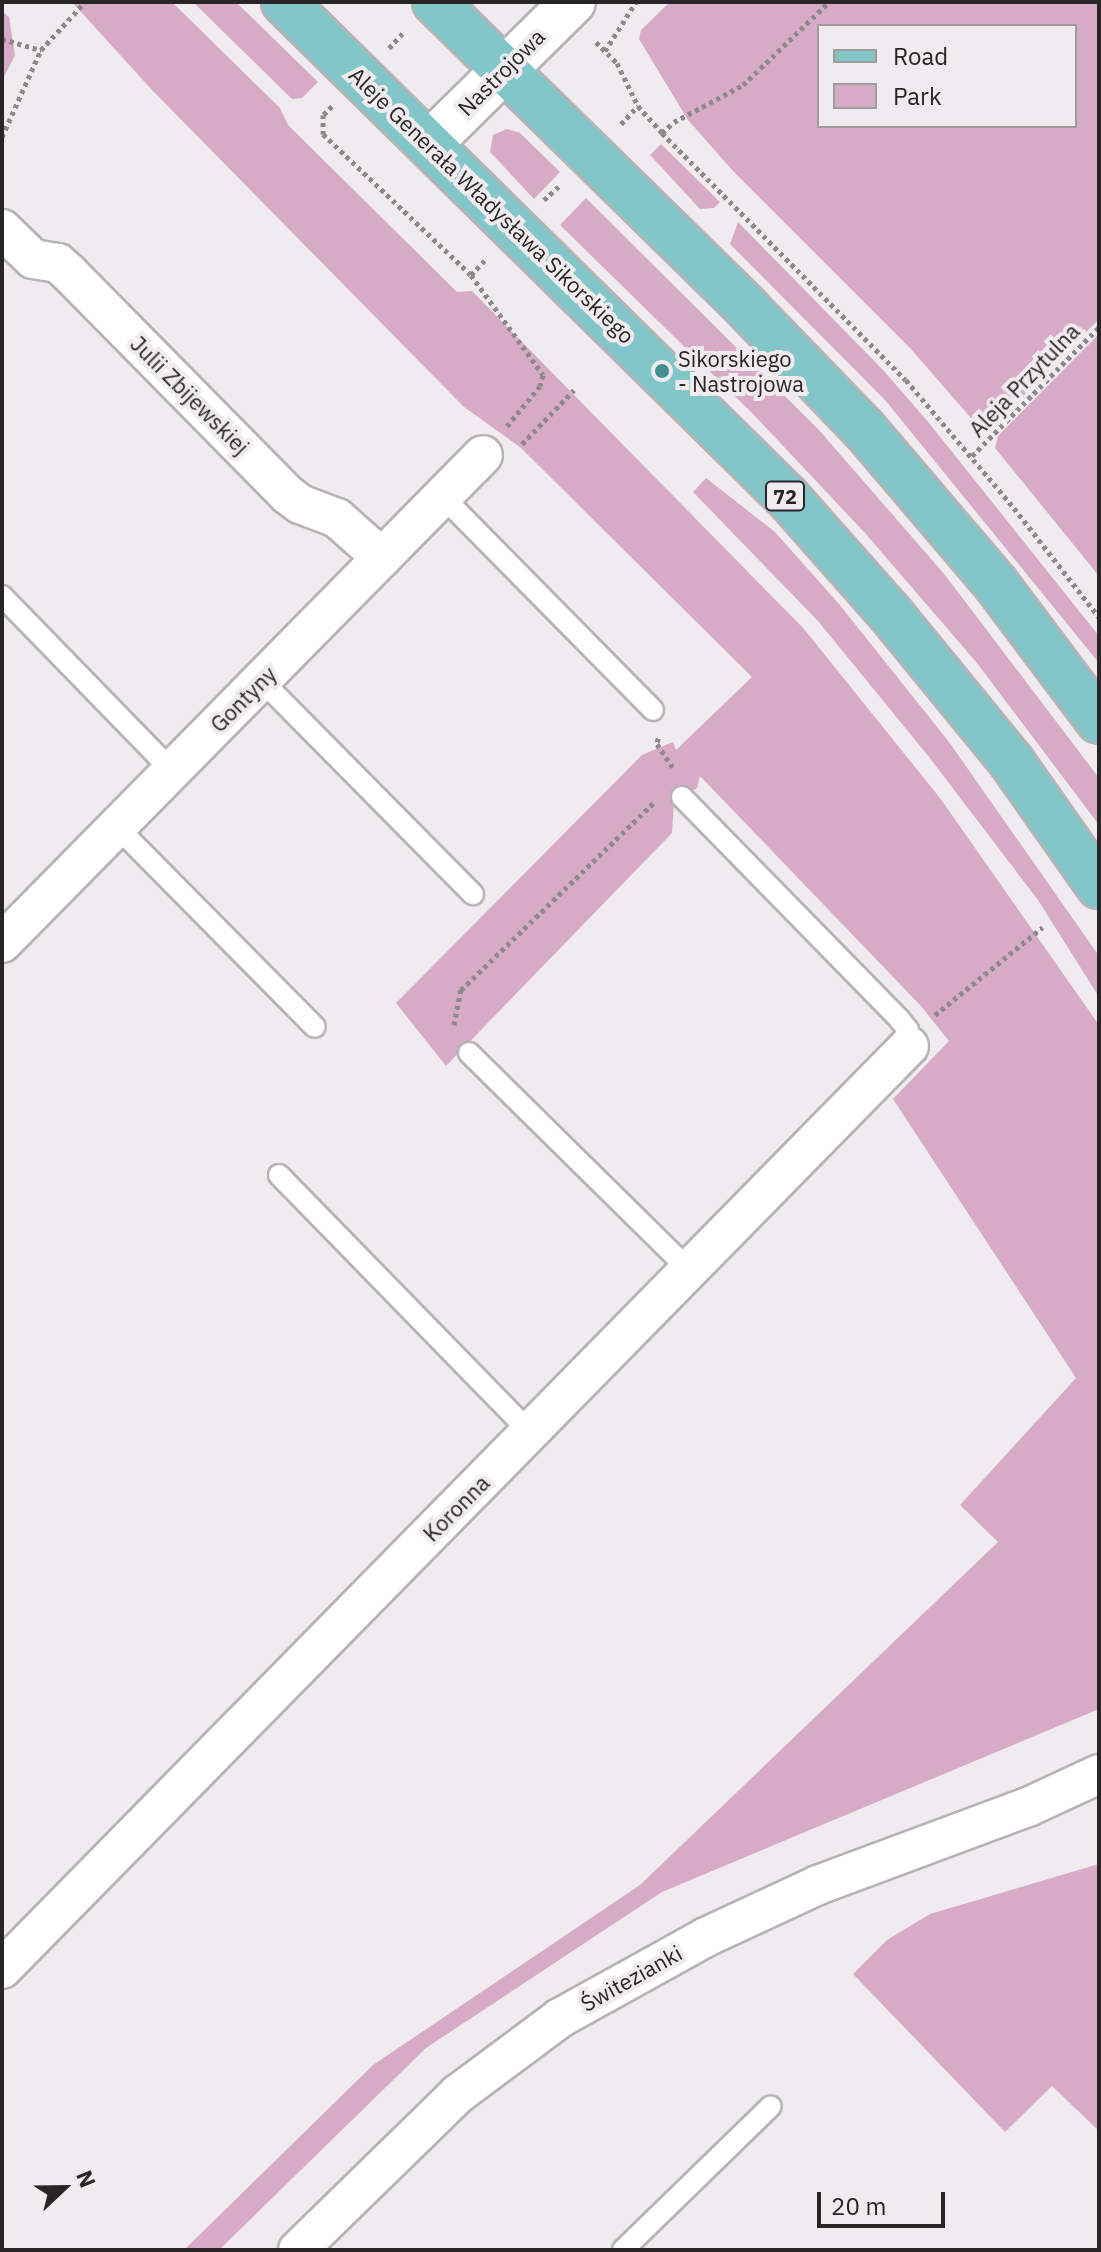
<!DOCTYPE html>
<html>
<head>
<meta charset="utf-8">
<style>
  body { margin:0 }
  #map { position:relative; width:1101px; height:2252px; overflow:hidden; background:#f0ebee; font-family:"IBM Plex Sans",sans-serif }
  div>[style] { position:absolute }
  .green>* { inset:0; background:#d7aac6 }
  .path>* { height:5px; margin-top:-2.5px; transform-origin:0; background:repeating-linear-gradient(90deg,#8c898b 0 4px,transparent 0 8px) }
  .roads { filter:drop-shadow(2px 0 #b6b2b5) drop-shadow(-2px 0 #b6b2b5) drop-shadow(0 2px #b6b2b5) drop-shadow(0 -2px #b6b2b5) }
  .lane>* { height:20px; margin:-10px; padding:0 10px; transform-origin:10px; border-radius:10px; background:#fff }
  .street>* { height:38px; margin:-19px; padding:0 19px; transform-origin:19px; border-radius:19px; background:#fff }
  .secondary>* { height:44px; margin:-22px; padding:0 22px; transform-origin:22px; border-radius:22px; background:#fff }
  .primary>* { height:44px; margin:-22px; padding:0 22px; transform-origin:22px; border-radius:22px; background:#83c6c9 }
  .dots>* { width:22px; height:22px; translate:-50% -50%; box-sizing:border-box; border:4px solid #f0ebee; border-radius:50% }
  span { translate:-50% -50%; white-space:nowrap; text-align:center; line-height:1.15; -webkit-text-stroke:8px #f0ebee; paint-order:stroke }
  .shield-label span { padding:2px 6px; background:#f0ebee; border:2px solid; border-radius:6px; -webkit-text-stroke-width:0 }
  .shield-label { font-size:20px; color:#272526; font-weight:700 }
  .street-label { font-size:22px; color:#272526 }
  .poi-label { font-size:22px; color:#272526 }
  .left { translate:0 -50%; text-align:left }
  .frame { position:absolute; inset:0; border:4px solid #272526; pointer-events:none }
  .legend { position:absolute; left:817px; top:24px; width:260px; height:104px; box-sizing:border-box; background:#f0ebee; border:2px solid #a09c9e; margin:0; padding:10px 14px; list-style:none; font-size:24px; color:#272526 }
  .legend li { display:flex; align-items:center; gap:16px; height:40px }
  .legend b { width:40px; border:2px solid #a09c9e }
  .north { position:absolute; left:24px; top:2148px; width:80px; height:80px; -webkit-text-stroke:6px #f0ebee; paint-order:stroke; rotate:68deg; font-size:22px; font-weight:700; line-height:32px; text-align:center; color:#272526 }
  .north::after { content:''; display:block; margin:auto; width:28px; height:36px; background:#272526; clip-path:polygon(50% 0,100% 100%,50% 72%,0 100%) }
  .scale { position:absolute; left:817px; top:2192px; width:128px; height:36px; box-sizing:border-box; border:4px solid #272526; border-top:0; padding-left:10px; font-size:24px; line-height:28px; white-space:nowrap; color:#272526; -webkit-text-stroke:6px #f0ebee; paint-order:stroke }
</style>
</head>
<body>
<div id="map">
  <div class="green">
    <div style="clip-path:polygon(72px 2px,172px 2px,280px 108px,288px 125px,457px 292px,472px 291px,804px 629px,940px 798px,1099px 1025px,1099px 1709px,662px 1892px,426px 2048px,219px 2250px,184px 2250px,373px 2065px,640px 1885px,998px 1542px,960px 1505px,1076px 1378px,893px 1099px,949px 1041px,920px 1005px,700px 776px,697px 788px,674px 802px,672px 833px,446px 1066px,396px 1003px,642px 755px,673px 742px,676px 750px,752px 677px,520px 447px,464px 407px,152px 90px)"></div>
    <div style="clip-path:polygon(193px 2px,236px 2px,318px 82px,302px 98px,292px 99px)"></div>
    <div style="clip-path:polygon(evenodd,670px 2px,1099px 2px,1099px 319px,991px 429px,982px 430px,977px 425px,910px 348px,733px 171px,688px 120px,639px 39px,641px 30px,670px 2px,819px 26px,1075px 26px,1075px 126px,819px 126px,819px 26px)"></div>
    <div style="clip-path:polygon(2px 11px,9px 17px,15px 55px,2px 81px)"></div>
    <div style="clip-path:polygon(507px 129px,520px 133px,560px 172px,534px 199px,490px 152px,493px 135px)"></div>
    <div style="clip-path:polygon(661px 144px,720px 202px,714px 208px,700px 209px,650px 155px)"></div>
    <div style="clip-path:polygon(586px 198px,819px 430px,945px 575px,1099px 778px,1099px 825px,977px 663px,865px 533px,752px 413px,560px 225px)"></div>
    <div style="clip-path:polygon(738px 222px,884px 371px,929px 423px,1099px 636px,1099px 663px,885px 400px,730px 244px)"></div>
    <div style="clip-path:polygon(1099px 334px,1099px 576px,995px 448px,998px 436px)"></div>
    <div style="clip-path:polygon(706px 478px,775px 532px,839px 604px,949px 742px,1099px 956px,1099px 997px,1038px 900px,929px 757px,818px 621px,693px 492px)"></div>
    <div style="clip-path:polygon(1099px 1864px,1099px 2131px,1052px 2086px,1005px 2132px,853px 1974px,887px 1940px,930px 1914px)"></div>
  </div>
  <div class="path">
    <div style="left:2px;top:39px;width:41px;rotate:15.8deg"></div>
    <div style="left:41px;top:50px;width:65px;rotate:-47.5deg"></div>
    <div style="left:596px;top:42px;width:30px;rotate:45deg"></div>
    <div style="left:617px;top:63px;width:48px;rotate:64deg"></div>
    <div style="left:638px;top:106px;width:36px;rotate:48deg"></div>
    <div style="left:662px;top:133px;width:347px;rotate:45.4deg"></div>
    <div style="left:906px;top:380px;width:167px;rotate:49.8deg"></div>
    <div style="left:1014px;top:508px;width:138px;rotate:52.1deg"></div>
    <div style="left:389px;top:48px;width:22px;rotate:-47deg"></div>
    <div style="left:605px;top:51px;width:58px;rotate:-57.7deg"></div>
    <div style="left:332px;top:106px;width:13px;rotate:135deg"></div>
    <div style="left:323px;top:115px;width:19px;rotate:90deg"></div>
    <div style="left:323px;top:134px;width:204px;rotate:43.6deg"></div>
    <div style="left:471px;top:275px;width:123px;rotate:54.2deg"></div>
    <div style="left:543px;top:375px;width:11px;rotate:105deg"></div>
    <div style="left:540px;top:386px;width:52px;rotate:129.5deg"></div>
    <div style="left:621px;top:124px;width:25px;rotate:-47deg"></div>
    <div style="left:662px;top:133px;width:16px;rotate:-43deg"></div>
    <div style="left:674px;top:122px;width:78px;rotate:-28.2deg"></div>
    <div style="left:743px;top:85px;width:120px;rotate:-44deg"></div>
    <div style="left:2px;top:137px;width:95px;rotate:-65.9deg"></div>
    <div style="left:544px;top:200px;width:22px;rotate:-43deg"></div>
    <div style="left:471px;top:275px;width:22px;rotate:-47deg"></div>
    <div style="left:522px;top:444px;width:75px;rotate:-46.1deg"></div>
    <div style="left:972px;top:456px;width:181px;rotate:-45.4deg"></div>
    <div style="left:658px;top:738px;width:6px;rotate:99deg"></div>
    <div style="left:657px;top:744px;width:29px;rotate:56deg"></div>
    <div style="left:935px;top:1015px;width:139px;rotate:-39.2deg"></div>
    <div style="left:454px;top:1025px;width:36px;rotate:-79deg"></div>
    <div style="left:461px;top:990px;width:269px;rotate:-44.2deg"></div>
  </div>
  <div class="roads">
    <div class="lane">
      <div style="left:443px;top:497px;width:299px;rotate:45.4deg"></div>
      <div style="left:2px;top:596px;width:244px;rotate:45.8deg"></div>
      <div style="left:262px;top:681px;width:300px;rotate:45.3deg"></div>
      <div style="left:682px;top:797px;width:312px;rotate:45.6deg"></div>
      <div style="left:900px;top:1020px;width:13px;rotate:51deg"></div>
      <div style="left:908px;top:1030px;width:16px;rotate:86deg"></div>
      <div style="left:117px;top:827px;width:281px;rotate:45.3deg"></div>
      <div style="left:469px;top:1053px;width:309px;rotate:44.6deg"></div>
      <div style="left:279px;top:1175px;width:359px;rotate:45.7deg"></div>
      <div style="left:623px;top:2250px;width:206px;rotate:-44.2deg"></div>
    </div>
    <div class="street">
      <div style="left:2px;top:229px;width:43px;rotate:44.1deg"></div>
      <div style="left:33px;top:259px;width:25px;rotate:9deg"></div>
      <div style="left:58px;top:263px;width:15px;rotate:42deg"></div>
      <div style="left:69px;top:273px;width:312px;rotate:45.4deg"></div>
      <div style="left:288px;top:495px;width:15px;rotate:37deg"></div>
      <div style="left:300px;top:504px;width:40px;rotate:21deg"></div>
      <div style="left:337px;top:518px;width:60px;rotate:41.6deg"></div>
      <div style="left:2px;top:943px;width:685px;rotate:-45.41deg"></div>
      <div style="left:2px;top:1969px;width:1294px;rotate:-45.5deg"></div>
      <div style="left:298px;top:2250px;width:223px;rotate:-44.3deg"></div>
      <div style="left:458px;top:2094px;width:127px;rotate:-36.7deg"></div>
      <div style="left:560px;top:2018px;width:167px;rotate:-29deg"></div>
      <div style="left:706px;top:1937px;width:123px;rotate:-24.9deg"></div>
      <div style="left:818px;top:1885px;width:224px;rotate:-20.4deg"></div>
      <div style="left:1028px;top:1807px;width:78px;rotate:-24.9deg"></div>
    </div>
    <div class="secondary">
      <div style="left:429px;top:144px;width:202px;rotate:-44.6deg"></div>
    </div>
    <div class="primary">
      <div style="left:284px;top:2px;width:707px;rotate:44.54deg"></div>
      <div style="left:788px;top:498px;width:152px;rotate:48.5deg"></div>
      <div style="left:889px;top:612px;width:193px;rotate:50.7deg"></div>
      <div style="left:1011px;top:761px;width:153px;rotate:54.9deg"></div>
      <div style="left:435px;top:2px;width:438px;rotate:44.4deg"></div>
      <div style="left:748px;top:309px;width:167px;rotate:46deg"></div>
      <div style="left:864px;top:429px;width:204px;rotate:49.6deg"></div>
      <div style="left:996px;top:584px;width:171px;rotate:53.1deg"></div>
    </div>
  </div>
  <div class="dots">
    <div style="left:662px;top:371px;background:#458d8f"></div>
  </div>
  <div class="shield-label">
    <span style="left:785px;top:496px">72</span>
  </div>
  <div class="street-label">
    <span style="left:501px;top:72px;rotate:-45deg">Nastrojowa</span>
    <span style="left:492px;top:205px;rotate:44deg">Aleje Generała Władysława Sikorskiego</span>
    <span style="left:1024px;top:380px;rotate:-46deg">Aleja Przytulna</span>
    <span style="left:190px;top:395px;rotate:45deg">Julii Zbijewskiej</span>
    <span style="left:243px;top:699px;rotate:-45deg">Gontyny</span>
    <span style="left:456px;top:1508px;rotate:-45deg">Koronna</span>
    <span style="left:631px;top:1978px;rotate:-29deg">Świtezianki</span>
  </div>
  <div class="poi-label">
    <span class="left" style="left:678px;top:371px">Sikorskiego<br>- Nastrojowa</span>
  </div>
  <div class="frame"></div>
  <ul class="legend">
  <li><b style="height:10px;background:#83c6c9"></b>Road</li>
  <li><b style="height:22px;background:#d7aac6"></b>Park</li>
  </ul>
  <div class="north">N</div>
  <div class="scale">20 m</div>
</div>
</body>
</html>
